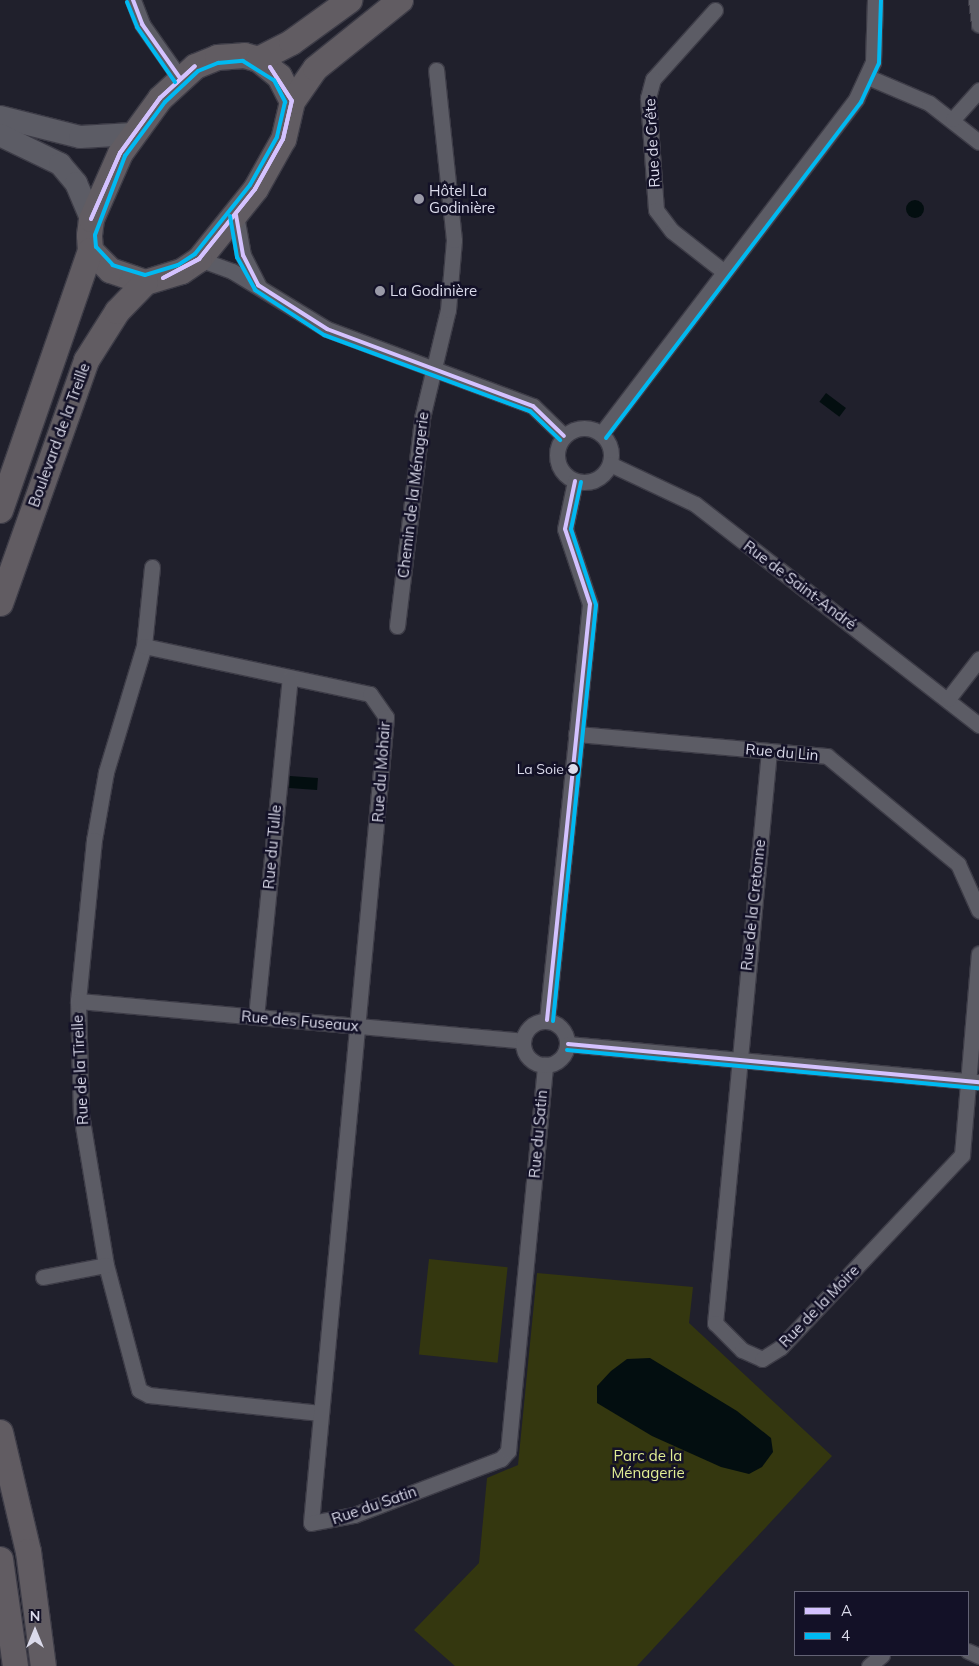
<!DOCTYPE html>
<html>
<head>
<meta charset="utf-8">
<style>
  body { margin:0 }
  #map { position:relative; width:979px; height:1666px; overflow:hidden; background:#20202c; font-family:Mulish,sans-serif }
  div>[style] { position:absolute }
  .green>* { inset:0; background:#34370f; transform-origin:0 0 }
  .water>* { inset:0; background:#030e10; transform-origin:0 0 }
  .round { border-radius:50% }
  .roads { filter:drop-shadow(1px 0 #3d3c47) drop-shadow(-1px 0 #3d3c47) drop-shadow(0 1px #3d3c47) drop-shadow(0 -1px #3d3c47) }
  .minor>* { height:15px; margin:-7.5px; padding:0 7.5px; transform-origin:7.5px; border-radius:7.5px; background:#5c5c65 }
  .minor>.ring { margin:-7.5px; padding:0; box-sizing:content-box; background:none; border:15px solid #5c5c65; border-radius:50% }
  .secondary>* { height:22px; margin:-11px; padding:0 11px; transform-origin:11px; border-radius:11px; background:#5c5c65 }
  .primary>* { height:25px; margin:-12.5px; padding:0 12.5px; transform-origin:12.5px; border-radius:12.5px; background:#615c62 }
  .bus-1>* { height:4px; margin:-2px; padding:0 2px; transform-origin:2px; border-radius:2px; background:#d4c2ff }
  .bus-2>* { height:4px; margin:-2px; padding:0 2px; transform-origin:2px; border-radius:2px; background:#00b9f1 }
  .dots>* { width:14px; height:14px; translate:-50% -50%; box-sizing:border-box; border:2px solid #131127; border-radius:50% }
  span { translate:-50% -50%; white-space:nowrap; text-align:center; line-height:1.15; -webkit-text-stroke:5px #131127; paint-order:stroke }
  .bus-label { font-size:14px; color:#dbdbeb }
  .right { translate:-100% -50%; text-align:right }
  .street-label { font-size:15px; color:#dbdbeb }
  .poi-label { font-size:15px; color:#dbdbeb }
  .left { translate:0 -50%; text-align:left }
  .park-label { font-size:15px; color:#e1ed94 }
  .legend { position:absolute; left:794px; top:1591px; width:175px; height:65px; box-sizing:border-box; background:#131127; border:1px solid #636275; margin:0; padding:6px 9px; list-style:none; font-size:15px; color:#dbdbeb }
  .legend li { display:flex; align-items:center; gap:10px; height:25px }
  .legend b { width:25px; border:1px solid #636275 }
  .north { position:absolute; left:10px; top:1606px; width:50px; height:50px; -webkit-text-stroke:4px #131127; paint-order:stroke; rotate:0deg; font-size:14px; font-weight:700; line-height:20px; text-align:center; color:#dbdbeb }
  .north::after { content:''; display:block; margin:auto; width:18px; height:22px; background:#dbdbeb; clip-path:polygon(50% 0,100% 100%,50% 72%,0 100%) }
</style>
</head>
<body>
<div id="map">
  <div class="green">
    <div style="left:429px;top:1259px;width:79px;height:96px;rotate:6deg"></div>
    <div style="clip-path:polygon(537px 1273px,693px 1287px,689px 1323px,832px 1456px,637px 1666px,455px 1666px,414px 1630px,479px 1563px,487px 1478px,518px 1465px)"></div>
  </div>
  <div class="water">
    <div class="round" style="left:906px;top:200px;width:18px;height:18px"></div>
    <div style="left:826px;top:393px;width:25px;height:11px;rotate:37deg"></div>
    <div style="left:290px;top:776px;width:28px;height:12px;rotate:4deg"></div>
    <div style="clip-path:polygon(650px 1358px,737px 1411px,771px 1438px,773px 1452px,762px 1467px,749px 1474px,721px 1467px,652px 1436px,597px 1403px,597px 1386px,611px 1371px,627px 1359px)"></div>
  </div>
  <div class="roads">
    <div class="minor">
      <div style="left:133px;top:0;width:26px;rotate:69deg"></div>
      <div style="left:142px;top:24px;width:66px;rotate:54.9deg"></div>
      <div style="left:976px;top:0;width:25px;rotate:83deg"></div>
      <div style="left:715px;top:10px;width:93px;rotate:131.9deg"></div>
      <div style="left:653px;top:79px;width:20px;rotate:105deg"></div>
      <div style="left:648px;top:98px;width:112px;rotate:85.9deg"></div>
      <div style="left:656px;top:210px;width:26px;rotate:53deg"></div>
      <div style="left:672px;top:231px;width:65px;rotate:38.1deg"></div>
      <div style="left:868px;top:77px;width:66px;rotate:23.1deg"></div>
      <div style="left:929px;top:103px;width:63px;rotate:38deg"></div>
      <div style="left:953px;top:119px;width:39px;rotate:-48deg"></div>
      <div style="left:236px;top:215px;width:41px;rotate:80.1deg"></div>
      <div style="left:243px;top:255px;width:34px;rotate:63deg"></div>
      <div style="left:199px;top:259px;width:35px;rotate:20deg"></div>
      <div style="left:232px;top:271px;width:111px;rotate:31.4deg"></div>
      <div style="left:327px;top:329px;width:220px;rotate:20.5deg"></div>
      <div style="left:533px;top:406px;width:43px;rotate:44.1deg"></div>
      <div class="ring" style="left:557px;top:428px;width:39px;height:39px"></div>
      <div style="left:601px;top:434px;width:421px;rotate:-52.7deg"></div>
      <div style="left:856px;top:99px;width:41px;rotate:-65.3deg"></div>
      <div style="left:873px;top:62px;width:62px;rotate:-88.2deg"></div>
      <div style="left:610px;top:464px;width:94px;rotate:25.2deg"></div>
      <div style="left:695px;top:504px;width:360px;rotate:37.9deg"></div>
      <div style="left:152px;top:567px;width:79px;rotate:95.8deg"></div>
      <div style="left:144px;top:646px;width:132px;rotate:106.8deg"></div>
      <div style="left:106px;top:772px;width:69px;rotate:100deg"></div>
      <div style="left:94px;top:840px;width:162px;rotate:95.7deg"></div>
      <div style="left:78px;top:1001px;width:113px;rotate:88.5deg"></div>
      <div style="left:81px;top:1114px;width:153px;rotate:80.6deg"></div>
      <div style="left:106px;top:1265px;width:129px;rotate:75.2deg"></div>
      <div style="left:139px;top:1390px;width:11px;rotate:27deg"></div>
      <div style="left:149px;top:1395px;width:172px;rotate:6deg"></div>
      <div style="left:397px;top:626px;width:209px;rotate:-83.1deg"></div>
      <div style="left:422px;top:418px;width:111px;rotate:-76.5deg"></div>
      <div style="left:448px;top:310px;width:70px;rotate:-85.1deg"></div>
      <div style="left:454px;top:240px;width:171px;rotate:-96deg"></div>
      <div style="left:144px;top:646px;width:231px;rotate:12deg"></div>
      <div style="left:370px;top:694px;width:28px;rotate:55deg"></div>
      <div style="left:386px;top:717px;width:809px;rotate:95.32deg"></div>
      <div style="left:311px;top:1523px;width:44px;rotate:-10.5deg"></div>
      <div style="left:354px;top:1515px;width:157px;rotate:-20.9deg"></div>
      <div style="left:501px;top:1459px;width:11px;rotate:-49deg"></div>
      <div style="left:508px;top:1451px;width:388px;rotate:-84.5deg"></div>
      <div style="left:948px;top:699px;width:51px;rotate:-52.2deg"></div>
      <div style="left:576px;top:734px;width:252px;rotate:5deg"></div>
      <div style="left:827px;top:756px;width:170px;rotate:39.5deg"></div>
      <div style="left:958px;top:864px;width:51px;rotate:65.9deg"></div>
      <div style="left:769px;top:751px;width:575px;rotate:95.39deg"></div>
      <div style="left:715px;top:1323px;width:38px;rotate:45deg"></div>
      <div style="left:742px;top:1350px;width:22px;rotate:24deg"></div>
      <div style="left:762px;top:1359px;width:22px;rotate:-32deg"></div>
      <div style="left:781px;top:1347px;width:264px;rotate:-46.7deg"></div>
      <div style="left:962px;top:1155px;width:202px;rotate:-85.2deg"></div>
      <div style="left:78px;top:1001px;width:447px;rotate:5.1deg"></div>
      <div style="left:256px;top:1017px;width:341px;rotate:-84.3deg"></div>
      <div style="left:547px;top:1020px;width:418px;rotate:-84.1deg"></div>
      <div style="left:590px;top:604px;width:79px;rotate:-108.4deg"></div>
      <div style="left:565px;top:529px;width:49px;rotate:-78.2deg"></div>
      <div class="ring" style="left:523px;top:1021px;width:29px;height:29px"></div>
      <div style="left:568px;top:1044px;width:413px;rotate:5.3deg"></div>
      <div style="left:43px;top:1277px;width:64px;rotate:-10.8deg"></div>
      <div style="left:968px;top:1651px;width:12px;rotate:24deg"></div>
      <div style="left:869px;top:1666px;width:17px;rotate:-40deg"></div>
    </div>
    <div class="secondary">
      <div style="left:0;top:117px;width:82px;rotate:14deg"></div>
      <div style="left:80px;top:137px;width:53px;rotate:-3.2deg"></div>
      <div style="left:0;top:135px;width:67px;rotate:25.8deg"></div>
      <div style="left:60px;top:164px;width:25px;rotate:50deg"></div>
      <div style="left:76px;top:183px;width:39px;rotate:67deg"></div>
    </div>
    <div class="primary">
      <div style="left:244px;top:55px;width:15px;rotate:16deg"></div>
      <div style="left:258px;top:59px;width:27px;rotate:39deg"></div>
      <div style="left:279px;top:76px;width:28px;rotate:63deg"></div>
      <div style="left:292px;top:101px;width:39px;rotate:103deg"></div>
      <div style="left:283px;top:139px;width:57px;rotate:119.2deg"></div>
      <div style="left:255px;top:189px;width:90px;rotate:128.7deg"></div>
      <div style="left:199px;top:259px;width:22px;rotate:146deg"></div>
      <div style="left:181px;top:271px;width:38px;rotate:163deg"></div>
      <div style="left:145px;top:282px;width:37px;rotate:-161deg"></div>
      <div style="left:110px;top:270px;width:28px;rotate:-135deg"></div>
      <div style="left:90px;top:250px;width:15px;rotate:-94deg"></div>
      <div style="left:89px;top:235px;width:16px;rotate:-83deg"></div>
      <div style="left:91px;top:219px;width:72px;rotate:-66.3deg"></div>
      <div style="left:120px;top:153px;width:68px;rotate:-54deg"></div>
      <div style="left:160px;top:98px;width:47px;rotate:-42.4deg"></div>
      <div style="left:195px;top:66px;width:24px;rotate:-22deg"></div>
      <div style="left:217px;top:57px;width:27px;rotate:-4deg"></div>
      <div style="left:258px;top:59px;width:37px;rotate:-27deg"></div>
      <div style="left:291px;top:42px;width:72px;rotate:-35.9deg"></div>
      <div style="left:292px;top:101px;width:40px;rotate:-55.1deg"></div>
      <div style="left:315px;top:68px;width:109px;rotate:-38.7deg"></div>
      <div style="left:0;top:510px;width:275px;rotate:-70.9deg"></div>
      <div style="left:0;top:603px;width:258px;rotate:-70.5deg"></div>
      <div style="left:86px;top:360px;width:58px;rotate:-57.7deg"></div>
      <div style="left:117px;top:311px;width:40px;rotate:-46deg"></div>
      <div style="left:0;top:1432px;width:122px;rotate:76.8deg"></div>
      <div style="left:28px;top:1551px;width:116px;rotate:82.6deg"></div>
      <div style="left:0;top:1559px;width:108px;rotate:82deg"></div>
    </div>
  </div>
  <div class="bus-1">
    <div style="left:133px;top:0;width:26px;rotate:69deg"></div>
    <div style="left:142px;top:24px;width:66px;rotate:54.9deg"></div>
    <div style="left:270px;top:67px;width:40px;rotate:57.1deg"></div>
    <div style="left:270px;top:67px;width:40px;rotate:57.1deg"></div>
    <div style="left:160px;top:98px;width:47px;rotate:-42.4deg"></div>
    <div style="left:160px;top:98px;width:47px;rotate:-42.4deg"></div>
    <div style="left:283px;top:139px;width:39px;rotate:-77deg"></div>
    <div style="left:283px;top:139px;width:39px;rotate:-77deg"></div>
    <div style="left:120px;top:153px;width:68px;rotate:-54deg"></div>
    <div style="left:120px;top:153px;width:68px;rotate:-54deg"></div>
    <div style="left:255px;top:189px;width:57px;rotate:-60.8deg"></div>
    <div style="left:255px;top:189px;width:57px;rotate:-60.8deg"></div>
    <div style="left:236px;top:215px;width:41px;rotate:80.1deg"></div>
    <div style="left:243px;top:255px;width:34px;rotate:63deg"></div>
    <div style="left:258px;top:285px;width:82px;rotate:32.5deg"></div>
    <div style="left:327px;top:329px;width:220px;rotate:20.5deg"></div>
    <div style="left:533px;top:406px;width:43px;rotate:44.1deg"></div>
    <div style="left:91px;top:219px;width:72px;rotate:-66.3deg"></div>
    <div style="left:91px;top:219px;width:72px;rotate:-66.3deg"></div>
    <div style="left:199px;top:259px;width:90px;rotate:-51.3deg"></div>
    <div style="left:199px;top:259px;width:90px;rotate:-51.3deg"></div>
    <div style="left:163px;top:278px;width:41px;rotate:-27.8deg"></div>
    <div style="left:163px;top:278px;width:41px;rotate:-27.8deg"></div>
    <div style="left:547px;top:1020px;width:418px;rotate:-84.1deg"></div>
    <div style="left:590px;top:604px;width:79px;rotate:-108.4deg"></div>
    <div style="left:565px;top:529px;width:49px;rotate:-78.2deg"></div>
    <div style="left:568px;top:1044px;width:413px;rotate:5.3deg"></div>
  </div>
  <div class="bus-2">
    <div style="left:127px;top:2px;width:27px;rotate:68deg"></div>
    <div style="left:137px;top:27px;width:67px;rotate:55.4deg"></div>
    <div style="left:243px;top:61px;width:36px;rotate:32deg"></div>
    <div style="left:274px;top:80px;width:25px;rotate:63deg"></div>
    <div style="left:285px;top:102px;width:36px;rotate:103deg"></div>
    <div style="left:277px;top:137px;width:55px;rotate:119.4deg"></div>
    <div style="left:250px;top:185px;width:88px;rotate:128.6deg"></div>
    <div style="left:195px;top:254px;width:20px;rotate:147deg"></div>
    <div style="left:178px;top:265px;width:34px;rotate:163deg"></div>
    <div style="left:145px;top:275px;width:34px;rotate:-163deg"></div>
    <div style="left:113px;top:265px;width:25px;rotate:-133deg"></div>
    <div style="left:96px;top:247px;width:12px;rotate:-95deg"></div>
    <div style="left:95px;top:235px;width:85px;rotate:-69.2deg"></div>
    <div style="left:125px;top:156px;width:67px;rotate:-53.5deg"></div>
    <div style="left:165px;top:102px;width:45px;rotate:-43.2deg"></div>
    <div style="left:198px;top:71px;width:22px;rotate:-22deg"></div>
    <div style="left:218px;top:63px;width:25px;rotate:-5deg"></div>
    <div style="left:230px;top:216px;width:42px;rotate:80.3deg"></div>
    <div style="left:237px;top:257px;width:38px;rotate:61deg"></div>
    <div style="left:255px;top:290px;width:82px;rotate:33.1deg"></div>
    <div style="left:324px;top:335px;width:220px;rotate:20.3deg"></div>
    <div style="left:530px;top:411px;width:42px;rotate:44deg"></div>
    <div style="left:606px;top:438px;width:422px;rotate:-52.8deg"></div>
    <div style="left:861px;top:102px;width:43px;rotate:-65.2deg"></div>
    <div style="left:879px;top:63px;width:63px;rotate:-88.2deg"></div>
    <div style="left:553px;top:1021px;width:418px;rotate:-84.1deg"></div>
    <div style="left:596px;top:605px;width:80px;rotate:-108.2deg"></div>
    <div style="left:571px;top:529px;width:48px;rotate:-78deg"></div>
    <div style="left:567px;top:1050px;width:413px;rotate:5.3deg"></div>
  </div>
  <div class="dots">
    <div style="left:419px;top:199px;background:#9a9aa8"></div>
    <div style="left:380px;top:291px;background:#9a9aa8"></div>
    <div style="left:573px;top:769px;background:#dbdbeb"></div>
  </div>
  <div class="bus-label">
    <span class="right" style="left:564px;top:769px">La Soie</span>
  </div>
  <div class="street-label">
    <span style="left:652px;top:143px;rotate:-93deg">Rue de Crête</span>
    <span style="left:59px;top:435px;rotate:-70deg">Boulevard de la Treille</span>
    <span style="left:413px;top:495px;rotate:-83deg">Chemin de la Ménagerie</span>
    <span style="left:800px;top:585px;rotate:37deg">Rue de Saint-André</span>
    <span style="left:782px;top:752px;rotate:5deg">Rue du Lin</span>
    <span style="left:381px;top:772px;rotate:-86deg">Rue du Mohair</span>
    <span style="left:272px;top:847px;rotate:-85deg">Rue du Tulle</span>
    <span style="left:753px;top:905px;rotate:-84deg">Rue de la Cretonne</span>
    <span style="left:300px;top:1021px;rotate:5deg">Rue des Fuseaux</span>
    <span style="left:80px;top:1070px;rotate:-93deg">Rue de la Tirelle</span>
    <span style="left:538px;top:1134px;rotate:-85deg">Rue du Satin</span>
    <span style="left:819px;top:1306px;rotate:-46deg">Rue de la Moire</span>
    <span style="left:374px;top:1505px;rotate:-19deg">Rue du Satin</span>
  </div>
  <div class="poi-label">
    <span class="left" style="left:429px;top:199px">Hôtel La<br>Godinière</span>
    <span class="left" style="left:390px;top:291px">La Godinière</span>
  </div>
  <div class="park-label">
    <span style="left:648px;top:1464px">Parc de la<br>Ménagerie</span>
  </div>
  <ul class="legend">
  <li><b style="height:6px;background:#d4c2ff"></b>A</li>
  <li><b style="height:6px;background:#00b9f1"></b>4</li>
  </ul>
  <div class="north">N</div>
</div>
</body>
</html>
